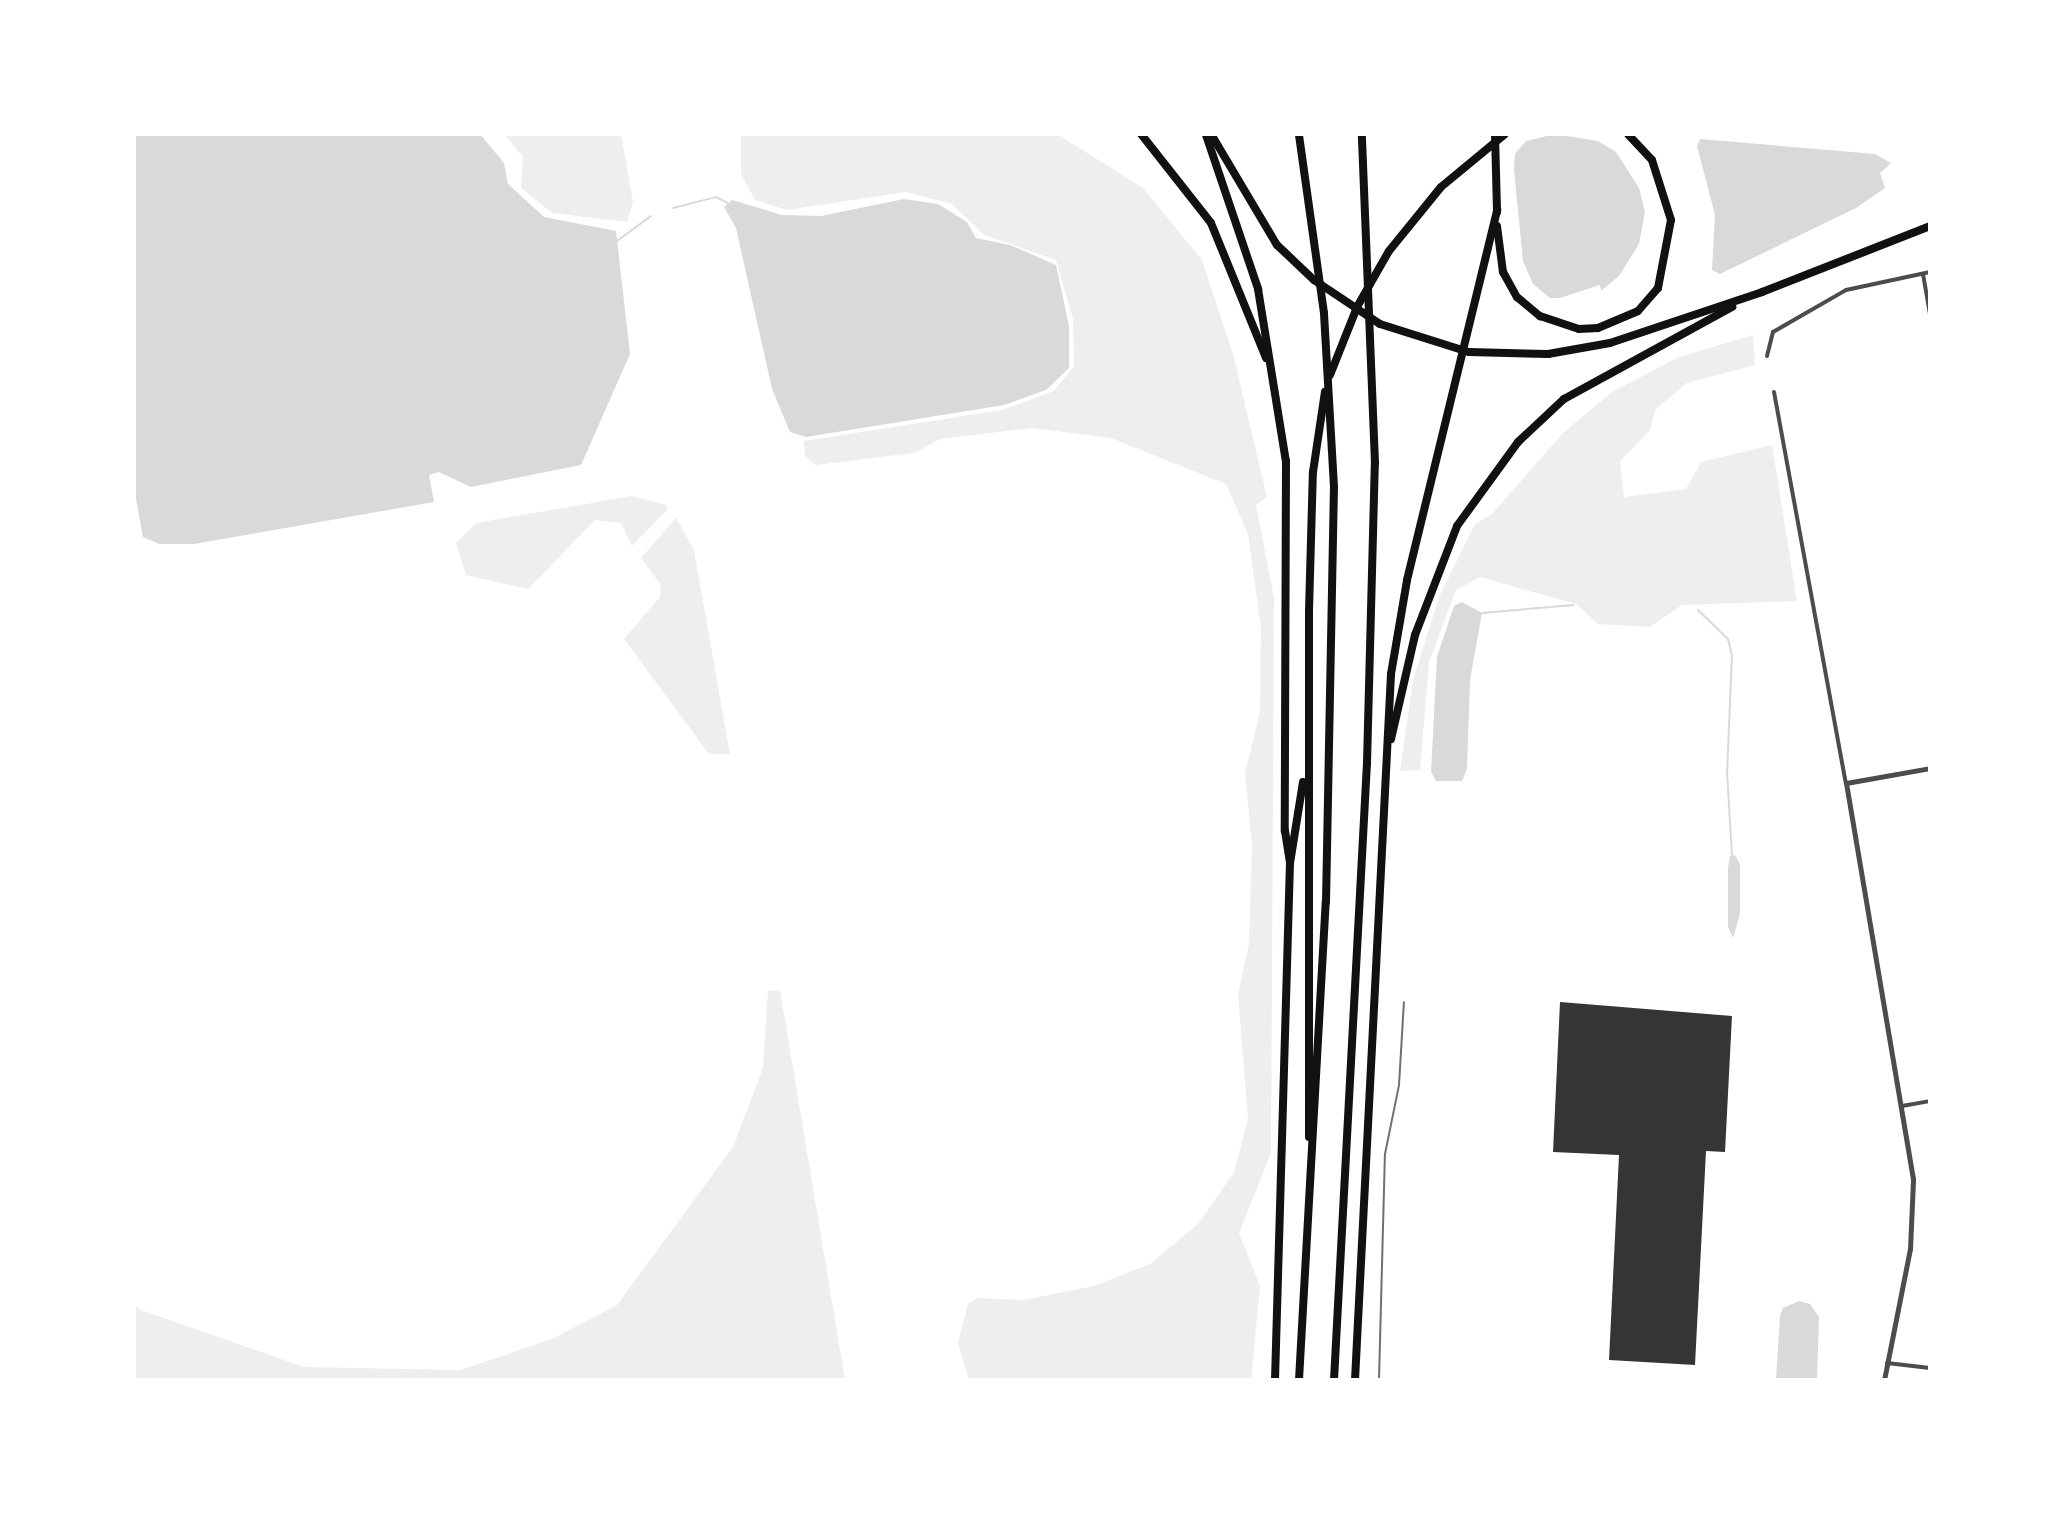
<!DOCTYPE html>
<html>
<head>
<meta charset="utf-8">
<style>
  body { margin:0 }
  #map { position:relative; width:2064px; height:1514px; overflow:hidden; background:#fff; font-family:"Noto Sans",sans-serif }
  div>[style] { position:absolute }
  .green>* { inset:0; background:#eee }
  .water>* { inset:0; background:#d9d9d9 }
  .stream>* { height:2px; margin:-1px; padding:0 1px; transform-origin:1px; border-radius:1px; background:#d9d9d9 }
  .building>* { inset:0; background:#353535 }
  .minor>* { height:4px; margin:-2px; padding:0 2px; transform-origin:2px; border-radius:2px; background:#4c4c4c }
  .tertiary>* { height:5px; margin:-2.5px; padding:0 2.5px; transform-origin:2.5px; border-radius:2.5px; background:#4c4c4c }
  .motorway>* { height:8px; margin:-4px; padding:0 4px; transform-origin:4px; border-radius:4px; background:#111 }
  .rail>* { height:2px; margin:-1px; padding:0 1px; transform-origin:1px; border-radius:1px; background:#707070 }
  span { translate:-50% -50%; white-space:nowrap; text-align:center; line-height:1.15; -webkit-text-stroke:7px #fff; paint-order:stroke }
  .frame { position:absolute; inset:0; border:136px solid #fff; pointer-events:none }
</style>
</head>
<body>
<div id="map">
  <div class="green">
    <div style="clip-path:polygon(504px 134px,621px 134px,633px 202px,627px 222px,552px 213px,521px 188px,523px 157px)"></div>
    <div style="clip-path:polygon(741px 134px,1057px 134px,1143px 188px,1202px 260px,1233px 354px,1267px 497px,1256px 505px,1274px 598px,1271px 1153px,1239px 1233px,1260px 1286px,1251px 1380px,969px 1380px,958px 1343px,968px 1304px,977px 1298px,1024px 1300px,1094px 1286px,1150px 1264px,1199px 1223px,1234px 1172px,1248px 1119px,1238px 994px,1249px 944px,1252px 846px,1245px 773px,1260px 712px,1261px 628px,1248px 534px,1226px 484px,1111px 438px,1032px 428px,940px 439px,914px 453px,816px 465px,805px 456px,804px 441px,1002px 410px,1054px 391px,1074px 366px,1073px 319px,1056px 260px,984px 235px,952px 204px,906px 192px,787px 210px,755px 200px,741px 174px)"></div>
    <div style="clip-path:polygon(1753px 335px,1755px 365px,1687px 383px,1656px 409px,1650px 430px,1620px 461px,1624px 497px,1686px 489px,1701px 462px,1772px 445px,1797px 601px,1682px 605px,1650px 627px,1598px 624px,1576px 604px,1480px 577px,1456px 590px,1429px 662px,1420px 770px,1400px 771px,1413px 680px,1439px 597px,1475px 524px,1492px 514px,1564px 432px,1612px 392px,1679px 357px)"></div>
    <div style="clip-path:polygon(632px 496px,666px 505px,667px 510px,632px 546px,621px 523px,595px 520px,528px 589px,466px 575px,456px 543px,476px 523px)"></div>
    <div style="clip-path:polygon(676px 518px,694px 550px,730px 754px,709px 754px,624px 639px,660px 597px,661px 585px,641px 558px)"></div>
    <div style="clip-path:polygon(780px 990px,845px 1380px,134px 1380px,134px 1304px,141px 1310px,304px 1367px,460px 1370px,552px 1339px,617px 1305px,733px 1147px,763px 1068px,768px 991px)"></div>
  </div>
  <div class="water">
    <div style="clip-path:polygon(134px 134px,480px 134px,504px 163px,508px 184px,544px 217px,616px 231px,630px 354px,581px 465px,471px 487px,439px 472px,429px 475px,434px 502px,194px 544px,159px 544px,143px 537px,134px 488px)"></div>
    <div style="clip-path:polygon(1555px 134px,1598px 141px,1616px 152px,1639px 188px,1645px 212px,1639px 244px,1619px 276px,1601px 291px,1600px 285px,1560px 298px,1550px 298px,1533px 284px,1523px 261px,1514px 170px,1515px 154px,1526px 141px)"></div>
    <div style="clip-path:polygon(1700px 139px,1875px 154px,1891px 163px,1880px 173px,1885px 188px,1856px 208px,1720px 274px,1712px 270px,1715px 215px,1697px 146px)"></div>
    <div style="clip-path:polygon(904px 199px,938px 204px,967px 222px,976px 238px,1010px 245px,1056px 265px,1069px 326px,1069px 368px,1046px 390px,1004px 405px,806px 437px,790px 432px,772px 389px,736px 228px,724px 207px,732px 200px,782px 215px,821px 216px)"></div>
    <div style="clip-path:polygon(1462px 602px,1482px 613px,1470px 680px,1467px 769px,1462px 781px,1436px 781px,1431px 772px,1437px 657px,1454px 606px)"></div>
    <div style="clip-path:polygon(1735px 855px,1740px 864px,1740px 914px,1733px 938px,1728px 927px,1728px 868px,1730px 856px)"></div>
    <div style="clip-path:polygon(1799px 1301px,1810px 1304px,1819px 1317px,1817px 1380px,1776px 1380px,1780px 1316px,1783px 1308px)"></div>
  </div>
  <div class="stream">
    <div style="left:673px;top:208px;width:44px;rotate:-14.3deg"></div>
    <div style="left:716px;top:197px;width:13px;rotate:27deg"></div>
    <div style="left:617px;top:241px;width:42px;rotate:-36.3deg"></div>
    <div style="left:1698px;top:610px;width:42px;rotate:44deg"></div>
    <div style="left:1728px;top:639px;width:16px;rotate:76deg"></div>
    <div style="left:1732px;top:655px;width:117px;rotate:92.4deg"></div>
    <div style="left:1727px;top:772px;width:83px;rotate:86.6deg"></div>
    <div style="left:1482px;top:613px;width:92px;rotate:-5deg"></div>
  </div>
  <div class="building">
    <div style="clip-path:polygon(1560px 1002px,1732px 1016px,1725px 1152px,1706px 1151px,1695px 1365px,1609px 1360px,1619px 1155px,1553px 1152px)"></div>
  </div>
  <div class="minor">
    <div style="left:1923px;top:274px;width:41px;rotate:80.1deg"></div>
    <div style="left:1767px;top:356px;width:25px;rotate:-76deg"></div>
    <div style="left:1773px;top:332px;width:84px;rotate:-29.9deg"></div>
    <div style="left:1846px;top:290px;width:86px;rotate:-12.1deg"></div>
    <div style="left:1774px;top:392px;width:398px;rotate:79.6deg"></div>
    <div style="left:1902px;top:1106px;width:28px;rotate:-10deg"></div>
    <div style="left:1887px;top:1363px;width:43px;rotate:6.6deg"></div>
  </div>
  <div class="tertiary">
    <div style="left:1884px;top:1380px;width:134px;rotate:-78.8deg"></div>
    <div style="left:1910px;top:1249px;width:70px;rotate:-87.5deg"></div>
    <div style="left:1913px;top:1179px;width:402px;rotate:-99.6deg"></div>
    <div style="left:1846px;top:783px;width:85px;rotate:-10.1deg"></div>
  </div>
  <div class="motorway">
    <div style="left:1141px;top:134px;width:113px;rotate:51.8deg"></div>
    <div style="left:1211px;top:223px;width:146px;rotate:67.8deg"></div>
    <div style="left:1211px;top:134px;width:129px;rotate:59.3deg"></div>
    <div style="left:1277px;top:245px;width:51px;rotate:43.4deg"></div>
    <div style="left:1314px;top:280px;width:79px;rotate:33.7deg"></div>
    <div style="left:1380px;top:324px;width:93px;rotate:17.5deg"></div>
    <div style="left:1469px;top:352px;width:79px;rotate:1.5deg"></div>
    <div style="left:1548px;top:354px;width:63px;rotate:-10.1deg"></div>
    <div style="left:1610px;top:343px;width:160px;rotate:-18.5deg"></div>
    <div style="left:1762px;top:292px;width:180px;rotate:-21.4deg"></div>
    <div style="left:1495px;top:134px;width:78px;rotate:88.5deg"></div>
    <div style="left:1206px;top:135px;width:163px;rotate:71.3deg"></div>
    <div style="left:1258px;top:289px;width:174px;rotate:80.8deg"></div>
    <div style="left:1286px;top:461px;width:370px;rotate:90.2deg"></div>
    <div style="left:1285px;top:831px;width:32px;rotate:81deg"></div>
    <div style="left:1497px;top:226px;width:46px;rotate:82.6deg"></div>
    <div style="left:1503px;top:272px;width:29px;rotate:61deg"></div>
    <div style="left:1517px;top:297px;width:30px;rotate:40deg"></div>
    <div style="left:1540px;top:316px;width:41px;rotate:18.4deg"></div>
    <div style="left:1579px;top:329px;width:19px;rotate:-3deg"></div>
    <div style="left:1598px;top:328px;width:43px;rotate:-23deg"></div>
    <div style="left:1638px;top:311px;width:30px;rotate:-49deg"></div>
    <div style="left:1658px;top:288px;width:69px;rotate:-79.2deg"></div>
    <div style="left:1671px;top:220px;width:63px;rotate:-107.6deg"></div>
    <div style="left:1652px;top:160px;width:35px;rotate:-133deg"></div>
    <div style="left:1330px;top:375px;width:73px;rotate:-68.3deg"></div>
    <div style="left:1357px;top:307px;width:64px;rotate:-60.3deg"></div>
    <div style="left:1389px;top:251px;width:82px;rotate:-50.9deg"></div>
    <div style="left:1441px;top:187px;width:83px;rotate:-39.6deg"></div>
    <div style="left:1391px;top:739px;width:107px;rotate:-77deg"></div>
    <div style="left:1415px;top:635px;width:117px;rotate:-68.9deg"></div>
    <div style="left:1457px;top:526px;width:104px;rotate:-54deg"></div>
    <div style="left:1518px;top:442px;width:63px;rotate:-43.1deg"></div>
    <div style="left:1564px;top:399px;width:192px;rotate:-28.7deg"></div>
    <div style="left:1309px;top:1137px;width:526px;rotate:-90deg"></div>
    <div style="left:1309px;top:611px;width:139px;rotate:-88.4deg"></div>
    <div style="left:1313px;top:472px;width:81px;rotate:-81.5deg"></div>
    <div style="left:1275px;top:1380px;width:517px;rotate:-88.34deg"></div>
    <div style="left:1290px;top:863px;width:82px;rotate:-80.9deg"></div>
    <div style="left:1299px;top:1380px;width:479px;rotate:-86.8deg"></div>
    <div style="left:1326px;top:902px;width:415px;rotate:-88.9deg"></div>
    <div style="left:1334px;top:487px;width:174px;rotate:-93.3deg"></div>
    <div style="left:1324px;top:313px;width:181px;rotate:-98deg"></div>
    <div style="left:1334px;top:1380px;width:618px;rotate:-86.94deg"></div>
    <div style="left:1367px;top:763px;width:300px;rotate:-88.5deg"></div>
    <div style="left:1375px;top:463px;width:329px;rotate:-92.3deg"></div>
    <div style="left:1355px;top:1380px;width:707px;rotate:-87.08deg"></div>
    <div style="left:1391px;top:674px;width:95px;rotate:-80.3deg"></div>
    <div style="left:1407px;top:580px;width:381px;rotate:-76.3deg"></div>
  </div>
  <div class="rail">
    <div style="left:1379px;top:1380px;width:226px;rotate:-88.5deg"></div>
    <div style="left:1385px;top:1154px;width:70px;rotate:-78.5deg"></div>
    <div style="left:1399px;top:1085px;width:83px;rotate:-86.6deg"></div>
  </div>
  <div class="frame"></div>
</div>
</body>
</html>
